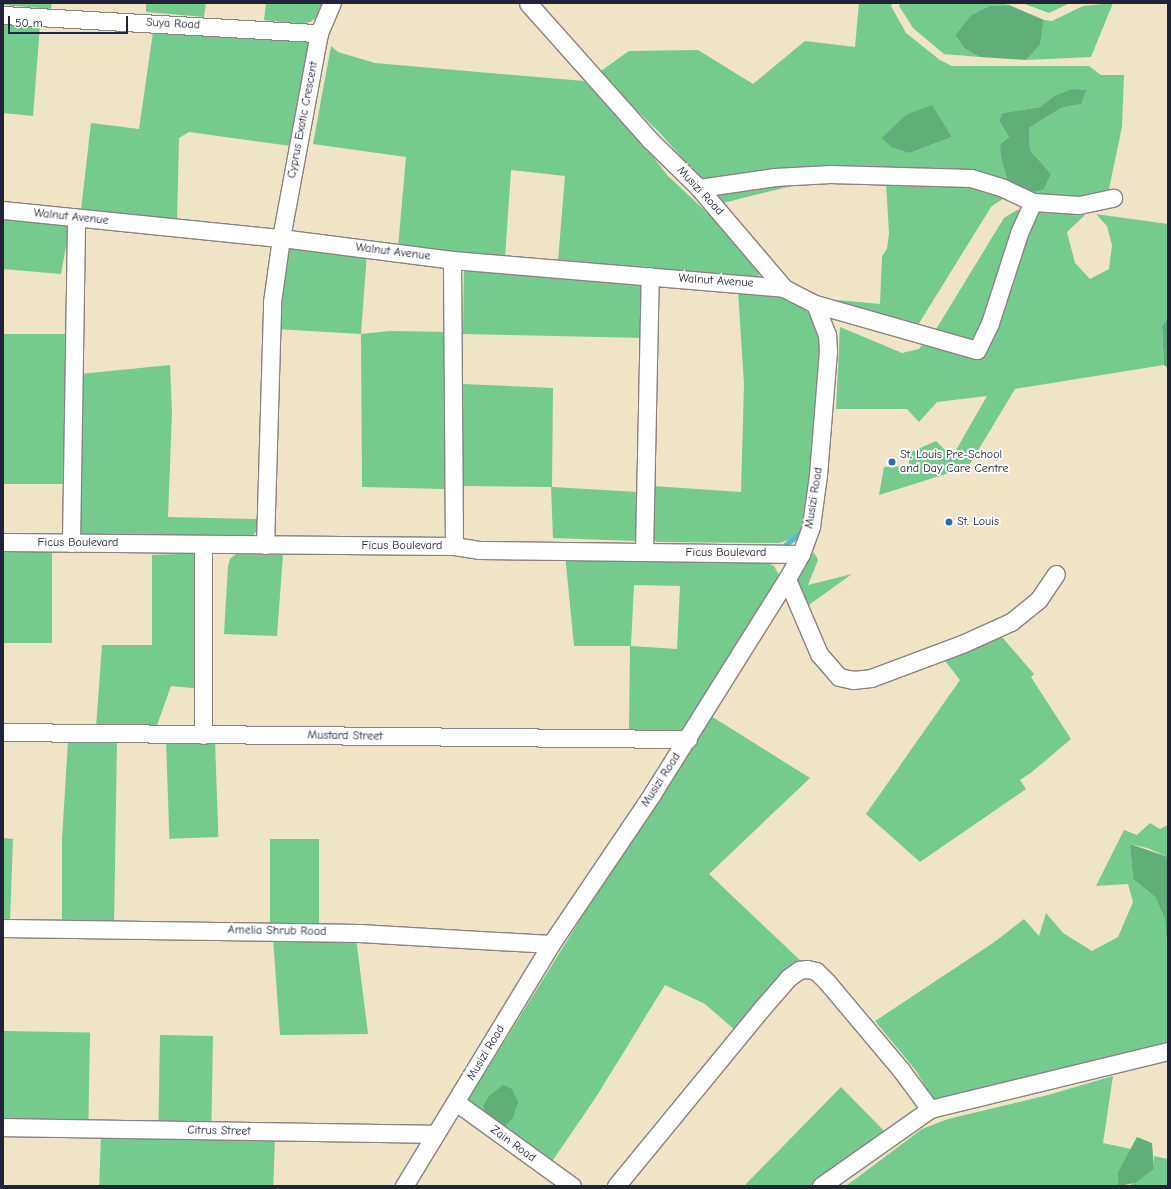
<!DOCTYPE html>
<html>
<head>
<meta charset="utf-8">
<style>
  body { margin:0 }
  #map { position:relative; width:1171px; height:1189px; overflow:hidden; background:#f0e4c7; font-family:"Comic Neue",sans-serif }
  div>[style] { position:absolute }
  .green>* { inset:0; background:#75ca8e; transform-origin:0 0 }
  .forest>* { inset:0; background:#60ae79 }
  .stream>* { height:5px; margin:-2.5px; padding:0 2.5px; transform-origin:2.5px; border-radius:2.5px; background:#54bbd2 }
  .roads { filter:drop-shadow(1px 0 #898381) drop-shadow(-1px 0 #898381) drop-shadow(0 1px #898381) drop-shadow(0 -1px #898381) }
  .street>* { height:17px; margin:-8.5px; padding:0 8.5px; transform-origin:8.5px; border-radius:8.5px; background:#fff }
  .dots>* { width:11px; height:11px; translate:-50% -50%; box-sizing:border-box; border:2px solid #fff; border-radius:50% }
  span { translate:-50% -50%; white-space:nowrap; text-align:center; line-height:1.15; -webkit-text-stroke:4px #fff; paint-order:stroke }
  .street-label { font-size:12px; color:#22223b }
  .poi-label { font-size:12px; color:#22223b }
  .left { translate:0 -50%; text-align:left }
  .frame { position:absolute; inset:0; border:4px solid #22223b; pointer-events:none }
  .scale { position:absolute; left:8px; top:16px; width:120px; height:18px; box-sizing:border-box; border:2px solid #22223b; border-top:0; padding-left:5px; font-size:12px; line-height:14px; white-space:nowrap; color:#22223b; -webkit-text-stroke:3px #fff; paint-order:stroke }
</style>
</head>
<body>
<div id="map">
  <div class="green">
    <div style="clip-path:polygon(3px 3px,52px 3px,51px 9px,3px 5px)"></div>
    <div style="clip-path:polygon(146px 3px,206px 3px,204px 17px,146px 12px)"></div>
    <div style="clip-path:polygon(266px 3px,328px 3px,323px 13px,310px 22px,298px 24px,264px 20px)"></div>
    <div style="clip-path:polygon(evenodd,859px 3px,893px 3px,891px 6px,906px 33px,940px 60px,952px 66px,1089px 66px,1101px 75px,1124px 75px,1122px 127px,1106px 203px,1007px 196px,998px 202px,991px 207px,918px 325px,816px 298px,880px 304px,882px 256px,887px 249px,889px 233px,886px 183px,824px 178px,723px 203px,658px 131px,598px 73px,629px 51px,698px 50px,753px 84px,805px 41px,855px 47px,859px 3px,1054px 96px,1081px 104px,1061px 108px,1029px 128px,1030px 150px,1051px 174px,1007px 180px,1000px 144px,1009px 137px,999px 121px,1002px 113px,1040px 107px,1054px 96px,859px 3px,931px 105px,952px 137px,910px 153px,931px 105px)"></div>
    <div style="clip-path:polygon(900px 3px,999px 3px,1009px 5px,989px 6px,971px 15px,955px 35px,965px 49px,980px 57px,944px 54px,913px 28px,899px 6px)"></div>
    <div style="clip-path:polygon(1022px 3px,1070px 3px,1049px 13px)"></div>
    <div style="clip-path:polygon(1113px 3px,1091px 57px,1026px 60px,1040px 45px,1044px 20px,1052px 21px,1083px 6px)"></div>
    <div style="clip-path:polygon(3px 21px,40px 25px,33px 116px,3px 113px)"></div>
    <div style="clip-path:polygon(153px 32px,304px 41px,314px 46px,291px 146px,189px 132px,179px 138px,177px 223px,81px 210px,91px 123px,139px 129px)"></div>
    <div style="clip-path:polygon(331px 46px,338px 52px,375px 63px,584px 81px,633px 131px,668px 176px,761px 263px,762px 270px,758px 277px,746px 279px,648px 267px,558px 261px,565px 176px,511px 170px,505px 258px,398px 247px,406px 157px,313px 144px)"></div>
    <div style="clip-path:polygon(1027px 209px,1085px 215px,1067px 232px,1075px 263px,1090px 279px,1109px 269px,1112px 245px,1107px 226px,1096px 214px,1168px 224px,1168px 318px,1162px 327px,1164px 365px,1015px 389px,968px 467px,879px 495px,884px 467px,909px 466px,909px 453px,936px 441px,952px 457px,987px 396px,937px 402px,919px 422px,907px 409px,836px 409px,840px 327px,902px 353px,919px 349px,938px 326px,1004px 218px,1017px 210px)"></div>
    <div style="clip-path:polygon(3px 216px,70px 225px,61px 274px,3px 269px)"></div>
    <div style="clip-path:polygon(288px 246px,367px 253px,361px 334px,390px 331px,454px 332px,445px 489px,362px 487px,361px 334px,275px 329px)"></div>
    <div style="clip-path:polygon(464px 266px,644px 284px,645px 338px,463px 334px)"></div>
    <div style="clip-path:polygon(769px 290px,796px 300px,821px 326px,823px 392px,803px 533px,796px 538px,779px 543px,656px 542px,652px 535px,653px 486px,741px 492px,744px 384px,738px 291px)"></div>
    <div style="left:3px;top:334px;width:62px;height:150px"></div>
    <div style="clip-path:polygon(170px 365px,172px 413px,168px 517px,257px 519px,256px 532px,252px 537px,81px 535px,75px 531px,80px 374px)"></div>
    <div style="clip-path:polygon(463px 384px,553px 388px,552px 487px,638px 492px,636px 541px,553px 538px,551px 487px,462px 486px)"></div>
    <div style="left:3px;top:547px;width:49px;height:96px"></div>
    <div style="clip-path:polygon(814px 552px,818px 560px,808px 585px,852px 574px,806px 607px,795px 585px,800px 571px)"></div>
    <div style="clip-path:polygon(203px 553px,211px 563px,213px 576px,204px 643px,202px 689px,171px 686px,156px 728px,96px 728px,102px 645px,152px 645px,152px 555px)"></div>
    <div style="clip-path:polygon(236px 554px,283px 555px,277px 636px,224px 634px,228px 566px,230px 559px)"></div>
    <div style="clip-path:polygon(evenodd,565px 554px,636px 561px,763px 561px,774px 566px,780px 577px,730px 653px,684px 732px,629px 731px,630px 646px,574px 646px,565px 554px,634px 585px,680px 586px,677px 649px,631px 646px,634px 585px)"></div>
    <div style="clip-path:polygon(1001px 636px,1034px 674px,1031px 677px,1071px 739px,1032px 772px,1020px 780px,1026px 789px,920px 862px,866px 814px,960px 680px,942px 657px)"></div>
    <div style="clip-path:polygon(711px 716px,810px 778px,709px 874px,803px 963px,737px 1032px,705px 1004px,665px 985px,596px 1097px,551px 1163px,517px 1148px,468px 1100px,649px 809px)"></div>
    <div style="left:215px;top:740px;width:97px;height:49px;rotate:88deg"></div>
    <div style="clip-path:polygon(68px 741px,117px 742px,114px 926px,62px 923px,62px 839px)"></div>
    <div style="clip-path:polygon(1150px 823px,1160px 829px,1168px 825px,1168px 857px,1147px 848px,1130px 844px,1133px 879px,1155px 897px,1165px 919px,1166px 936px,1168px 938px,1168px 1047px,938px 1109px,917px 1072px,875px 1021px,993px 943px,1024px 919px,1039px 936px,1046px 913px,1063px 933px,1092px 951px,1118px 937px,1133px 902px,1128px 884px,1096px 886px,1124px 830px,1137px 835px)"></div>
    <div style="clip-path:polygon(3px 838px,13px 839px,10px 922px,3px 922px)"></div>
    <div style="left:270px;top:839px;width:49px;height:85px"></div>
    <div style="clip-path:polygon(273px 938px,356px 938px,368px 1034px,280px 1035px)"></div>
    <div style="left:3px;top:1031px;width:87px;height:90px;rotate:1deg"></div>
    <div style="left:160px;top:1035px;width:53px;height:89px;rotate:1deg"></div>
    <div style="clip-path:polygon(1113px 1076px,1103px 1143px,1131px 1149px,1118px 1172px,1118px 1186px,846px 1186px,922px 1129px,948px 1119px,1048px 1095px)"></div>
    <div style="clip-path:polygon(841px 1087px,891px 1138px,822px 1186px,744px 1186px)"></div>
    <div style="left:101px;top:1134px;width:174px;height:52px;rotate:2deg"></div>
    <div style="clip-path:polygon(1154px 1156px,1168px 1159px,1168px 1186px,1129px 1186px,1154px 1169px)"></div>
  </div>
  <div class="forest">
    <div style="clip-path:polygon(1009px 5px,1044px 20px,1040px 45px,1026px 60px,980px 57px,965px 49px,955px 35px,971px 15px,989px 6px)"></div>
    <div style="clip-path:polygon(1072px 89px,1086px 90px,1081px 104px,1061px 108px,1029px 128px,1030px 150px,1051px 174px,1043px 190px,1022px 193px,1007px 180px,1001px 155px,1000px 144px,1009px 137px,999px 121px,1002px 113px,1040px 107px,1054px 96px)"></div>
    <div style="clip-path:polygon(932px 105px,952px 137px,910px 153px,891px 147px,882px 138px,906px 115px)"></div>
    <div style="clip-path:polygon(1168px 318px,1168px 368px,1164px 365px,1162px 326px)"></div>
    <div style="clip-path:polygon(1130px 844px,1168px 857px,1168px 938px,1166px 936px,1165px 919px,1155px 897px,1133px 879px)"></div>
    <div style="clip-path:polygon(503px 1085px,512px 1089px,518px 1102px,513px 1118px,501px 1129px,489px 1126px,483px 1106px,489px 1096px)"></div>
    <div style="clip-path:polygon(1137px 1137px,1152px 1143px,1154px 1169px,1135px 1183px,1118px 1186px,1118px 1172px)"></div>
  </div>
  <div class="stream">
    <div style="left:785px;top:545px;width:23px;rotate:-38deg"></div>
  </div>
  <div class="roads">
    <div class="street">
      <div style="left:3px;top:15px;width:317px;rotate:3.3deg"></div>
      <div style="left:699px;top:188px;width:77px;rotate:-8.2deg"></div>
      <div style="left:775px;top:177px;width:55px;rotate:-3.1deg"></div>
      <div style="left:830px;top:174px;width:141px;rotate:1.6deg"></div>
      <div style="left:971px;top:178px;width:34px;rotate:17deg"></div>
      <div style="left:1003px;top:188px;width:33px;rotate:25deg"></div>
      <div style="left:3px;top:210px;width:279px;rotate:5.8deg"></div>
      <div style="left:281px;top:238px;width:172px;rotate:7.3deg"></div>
      <div style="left:452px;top:260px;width:333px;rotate:4.8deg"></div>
      <div style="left:452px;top:260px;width:286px;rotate:89.6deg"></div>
      <div style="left:815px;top:304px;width:168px;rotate:15.9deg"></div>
      <div style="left:977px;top:350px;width:30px;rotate:-64deg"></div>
      <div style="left:990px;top:323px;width:95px;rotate:-72.1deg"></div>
      <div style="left:1019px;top:233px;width:34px;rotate:-66deg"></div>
      <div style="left:1033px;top:202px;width:46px;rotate:3.7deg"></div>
      <div style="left:1079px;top:205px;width:35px;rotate:-12deg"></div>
      <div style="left:3px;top:542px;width:451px;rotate:0.5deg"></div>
      <div style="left:454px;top:546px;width:25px;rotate:9deg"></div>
      <div style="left:479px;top:550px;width:322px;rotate:0.7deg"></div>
      <div style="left:71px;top:543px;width:325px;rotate:-89.1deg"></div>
      <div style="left:265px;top:545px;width:243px;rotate:-88.3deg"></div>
      <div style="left:272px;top:302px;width:65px;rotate:-82deg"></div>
      <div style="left:281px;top:238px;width:208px;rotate:-79.5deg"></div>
      <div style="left:319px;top:33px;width:33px;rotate:-67deg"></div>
      <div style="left:644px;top:552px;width:276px;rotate:-88.8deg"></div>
      <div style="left:787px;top:579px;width:82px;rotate:66.9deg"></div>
      <div style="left:819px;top:654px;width:30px;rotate:49deg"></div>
      <div style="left:839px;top:677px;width:14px;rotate:12deg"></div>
      <div style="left:853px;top:680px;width:18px;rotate:-6deg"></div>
      <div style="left:871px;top:678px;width:97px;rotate:-20.5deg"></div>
      <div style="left:962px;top:644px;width:54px;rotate:-24.2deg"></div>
      <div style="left:1011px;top:622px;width:36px;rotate:-39deg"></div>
      <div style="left:1039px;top:599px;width:30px;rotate:-56deg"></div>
      <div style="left:3px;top:732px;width:685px;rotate:0.59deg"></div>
      <div style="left:203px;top:735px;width:191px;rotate:-90deg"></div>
      <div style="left:3px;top:928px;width:356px;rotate:0.8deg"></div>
      <div style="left:359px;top:933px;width:192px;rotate:3.3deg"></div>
      <div style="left:456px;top:1102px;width:143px;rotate:35.9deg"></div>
      <div style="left:3px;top:1127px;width:432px;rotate:0.9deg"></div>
      <div style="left:404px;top:1186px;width:283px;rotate:-58.7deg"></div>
      <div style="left:551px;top:944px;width:181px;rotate:-56deg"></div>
      <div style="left:652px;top:794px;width:254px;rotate:-57.9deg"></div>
      <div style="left:787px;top:579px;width:29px;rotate:-61deg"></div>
      <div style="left:801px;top:554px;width:30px;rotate:-70deg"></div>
      <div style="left:811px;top:526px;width:51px;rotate:-82.2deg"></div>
      <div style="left:818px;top:475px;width:123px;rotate:-85.4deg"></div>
      <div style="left:828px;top:352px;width:17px;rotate:-93deg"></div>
      <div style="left:827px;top:335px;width:33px;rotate:-111deg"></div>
      <div style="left:815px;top:304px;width:35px;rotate:-153deg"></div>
      <div style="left:784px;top:288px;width:131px;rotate:-130.4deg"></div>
      <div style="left:699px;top:188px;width:69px;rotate:-135.6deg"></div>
      <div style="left:650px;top:140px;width:183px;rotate:-131.7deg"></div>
      <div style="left:616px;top:1186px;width:232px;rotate:-50.6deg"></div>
      <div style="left:763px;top:1007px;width:38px;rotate:-49deg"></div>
      <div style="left:788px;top:978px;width:14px;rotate:-36deg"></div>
      <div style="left:799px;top:970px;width:8px;rotate:-7deg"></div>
      <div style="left:807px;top:969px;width:9px;rotate:13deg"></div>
      <div style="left:816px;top:971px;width:16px;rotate:45deg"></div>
      <div style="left:827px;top:982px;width:115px;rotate:49.9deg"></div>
      <div style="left:901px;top:1070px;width:49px;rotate:53.4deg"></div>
      <div style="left:821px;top:1186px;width:133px;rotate:-35.2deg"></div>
      <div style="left:930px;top:1109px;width:245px;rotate:-13.7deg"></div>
    </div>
  </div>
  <div class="dots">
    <div style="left:892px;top:462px;background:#1f6fb2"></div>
    <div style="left:949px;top:522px;background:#1f6fb2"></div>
  </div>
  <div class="street-label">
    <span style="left:173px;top:24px;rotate:3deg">Suya Road</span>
    <span style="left:303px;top:120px;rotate:-79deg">Cyprus Exotic Crescent</span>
    <span style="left:700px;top:191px;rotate:47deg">Musizi Road</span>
    <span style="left:71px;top:217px;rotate:6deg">Walnut Avenue</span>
    <span style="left:393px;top:252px;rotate:7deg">Walnut Avenue</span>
    <span style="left:716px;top:281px;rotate:4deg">Walnut Avenue</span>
    <span style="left:814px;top:498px;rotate:-81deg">Musizi Road</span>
    <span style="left:78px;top:543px">Ficus Boulevard</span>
    <span style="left:402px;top:546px">Ficus Boulevard</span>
    <span style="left:726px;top:553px">Ficus Boulevard</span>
    <span style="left:345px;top:736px;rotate:1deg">Mustard Street</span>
    <span style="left:661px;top:780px;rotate:-57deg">Musizi Road</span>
    <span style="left:277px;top:931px;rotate:1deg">Amelia Shrub Road</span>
    <span style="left:486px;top:1053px;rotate:-59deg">Musizi Road</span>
    <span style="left:219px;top:1131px;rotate:1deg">Citrus Street</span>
    <span style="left:513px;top:1144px;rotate:36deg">Zain Road</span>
  </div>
  <div class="poi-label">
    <span class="left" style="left:900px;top:462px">St. Louis Pre-School<br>and Day Care Centre</span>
    <span class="left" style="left:957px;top:522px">St. Louis</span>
  </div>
  <div class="frame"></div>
  <div class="scale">50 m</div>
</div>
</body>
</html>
